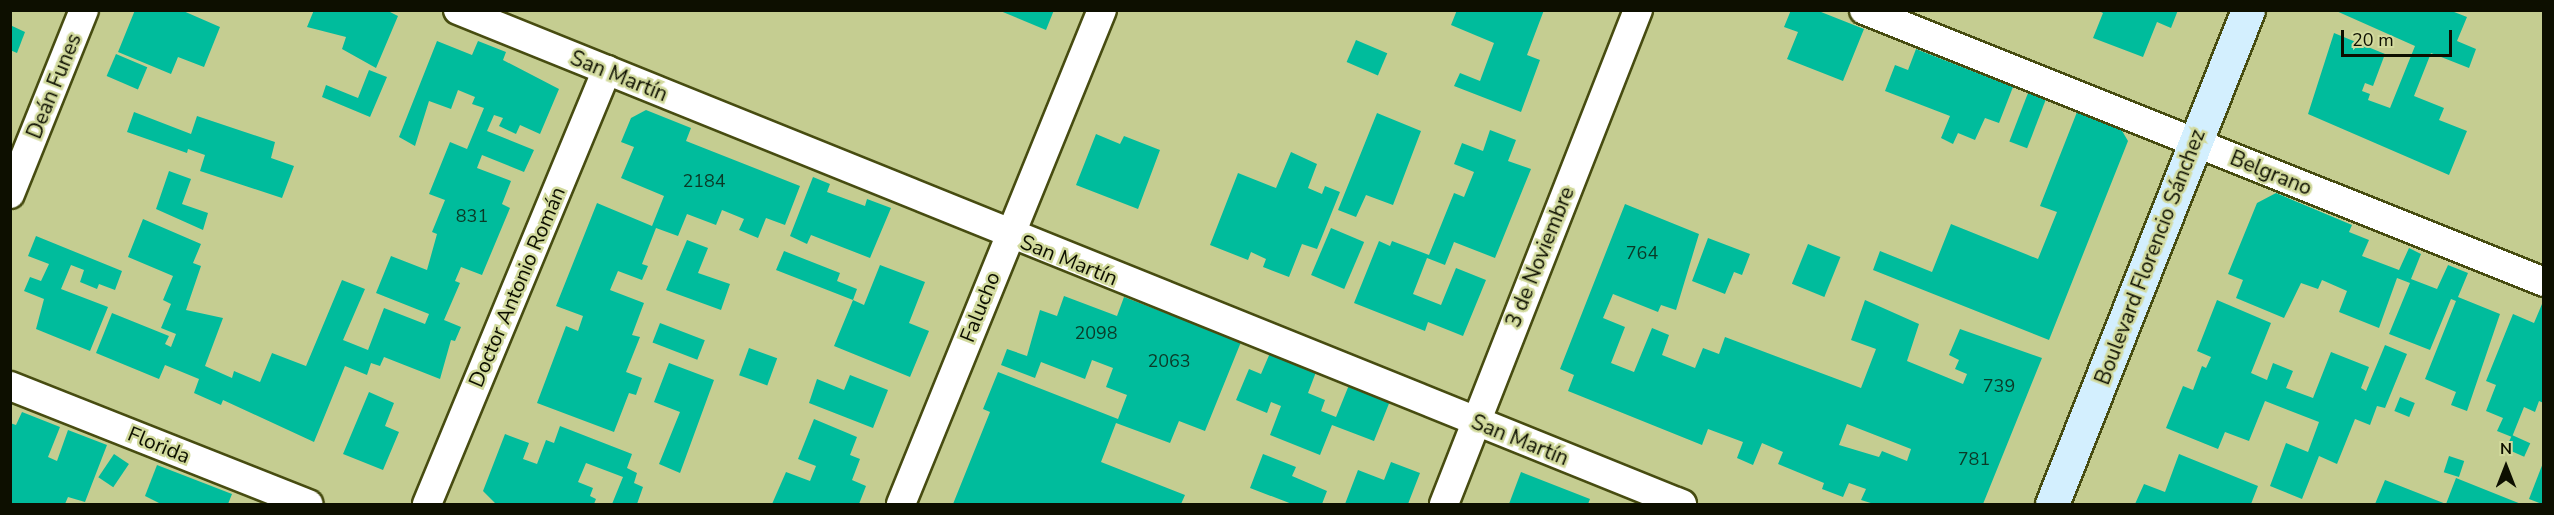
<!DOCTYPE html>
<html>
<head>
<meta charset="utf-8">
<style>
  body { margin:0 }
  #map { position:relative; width:2554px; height:515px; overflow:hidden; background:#c5cd91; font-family:"Nunito Sans",sans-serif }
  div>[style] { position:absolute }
  .building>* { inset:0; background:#00bc9c; transform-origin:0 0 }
  .roads { filter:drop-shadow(2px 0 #474c11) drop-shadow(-2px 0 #474c11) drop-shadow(0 2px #474c11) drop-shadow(0 -2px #474c11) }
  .street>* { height:28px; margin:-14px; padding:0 14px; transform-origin:14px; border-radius:14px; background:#fff }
  .secondary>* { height:33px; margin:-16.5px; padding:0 16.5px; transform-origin:16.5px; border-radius:16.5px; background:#d3effe }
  span { translate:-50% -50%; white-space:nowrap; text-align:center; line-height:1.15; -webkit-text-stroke:5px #d2da9d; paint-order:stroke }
  .number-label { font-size:18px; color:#0a3a27 }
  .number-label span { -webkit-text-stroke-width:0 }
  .street-label { font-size:21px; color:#0d0f00 }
  .frame { position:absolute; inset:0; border:12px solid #0d0f00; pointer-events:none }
  .north { position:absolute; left:2476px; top:437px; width:60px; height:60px; -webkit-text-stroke:4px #d2da9d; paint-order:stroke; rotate:0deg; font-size:16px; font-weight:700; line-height:24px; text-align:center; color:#0d0f00 }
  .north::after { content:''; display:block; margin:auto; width:21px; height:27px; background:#0d0f00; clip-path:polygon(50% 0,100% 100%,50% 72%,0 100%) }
  .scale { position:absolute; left:2341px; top:30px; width:111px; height:27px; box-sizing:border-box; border:3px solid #0d0f00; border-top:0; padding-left:8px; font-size:18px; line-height:21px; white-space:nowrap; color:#0d0f00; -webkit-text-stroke:4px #d2da9d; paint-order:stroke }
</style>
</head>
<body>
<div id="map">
  <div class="building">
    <div style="clip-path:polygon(135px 10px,181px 10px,220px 27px,204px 67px,178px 57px,171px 74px,118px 52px)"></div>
    <div style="clip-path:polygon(314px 10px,386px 10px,398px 16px,376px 68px,342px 49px,346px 37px,307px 27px)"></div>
    <div style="clip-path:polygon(998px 10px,1054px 10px,1046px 30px)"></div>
    <div style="clip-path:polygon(1457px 10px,1544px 10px,1527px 55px,1540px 60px,1521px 112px,1454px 86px,1460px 73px,1480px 81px,1494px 43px,1451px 25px)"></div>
    <div style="clip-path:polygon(1791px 10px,1816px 10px,1864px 29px,1843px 81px,1787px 59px,1798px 32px,1784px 27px)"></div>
    <div style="clip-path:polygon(2097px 10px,2178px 10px,2171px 28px,2157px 22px,2143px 57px,2093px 38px,2103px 13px)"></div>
    <div style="clip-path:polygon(2334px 10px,2449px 10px,2467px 17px,2457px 41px,2476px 49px,2469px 68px,2431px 53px,2414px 96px,2444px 108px,2439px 120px,2467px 131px,2449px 175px,2308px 114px,2334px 33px,2385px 54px,2373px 86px,2365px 83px,2362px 91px,2370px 94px,2368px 100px,2390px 108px,2415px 46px)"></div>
    <div style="clip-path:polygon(10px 25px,25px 32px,17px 53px,10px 50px)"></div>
    <div style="left:1356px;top:40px;width:34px;height:24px;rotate:23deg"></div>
    <div style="clip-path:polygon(437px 41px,472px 55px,478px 41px,506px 52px,503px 60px,559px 89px,540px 134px,520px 125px,516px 134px,499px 126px,503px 118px,494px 115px,487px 131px,534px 150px,524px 172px,482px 155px,477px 168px,511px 181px,502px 204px,510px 208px,482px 275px,461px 267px,455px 281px,460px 283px,444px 320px,461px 327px,455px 341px,451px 340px,440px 379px,384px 357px,380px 366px,371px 363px,367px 375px,345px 366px,314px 442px,223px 400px,221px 405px,194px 393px,199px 379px,165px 365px,159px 379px,96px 353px,112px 313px,169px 336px,165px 344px,171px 347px,176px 334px,161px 328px,171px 304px,163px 300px,173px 276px,128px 257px,143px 219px,201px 244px,193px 263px,201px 266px,186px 310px,223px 318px,205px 366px,232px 378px,234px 371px,260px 382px,272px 353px,306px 366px,342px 280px,365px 289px,343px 340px,368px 350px,384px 308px,425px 324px,429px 314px,376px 293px,391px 256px,427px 270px,437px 234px,432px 232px,445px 200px,429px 194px,450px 142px,467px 149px,484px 108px,472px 104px,475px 97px,458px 90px,451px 109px,429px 101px,415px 146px,399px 137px)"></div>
    <div style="clip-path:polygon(1916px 49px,2013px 87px,1999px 123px,1985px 118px,1975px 140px,1958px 133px,1953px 144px,1941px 138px,1950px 116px,1885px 91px,1895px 65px,1908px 70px)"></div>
    <div style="left:116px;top:54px;width:34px;height:24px;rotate:23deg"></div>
    <div style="clip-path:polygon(369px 70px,387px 77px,370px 117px,322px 97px,326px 85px,358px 98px)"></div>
    <div style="left:2028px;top:93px;width:19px;height:52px;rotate:21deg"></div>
    <div style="clip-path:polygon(646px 110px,691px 128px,686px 141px,800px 186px,785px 225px,766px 218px,758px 238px,739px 230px,744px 219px,722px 210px,716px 225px,687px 214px,678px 236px,656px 228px,642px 264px,648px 266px,642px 280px,618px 271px,610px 290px,644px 303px,632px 335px,640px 337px,626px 372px,642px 378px,636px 395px,629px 393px,614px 432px,537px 403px,566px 326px,578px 331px,583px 316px,556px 306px,597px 203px,652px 226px,664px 196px,621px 178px,634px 147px,621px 142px,631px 118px)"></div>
    <div style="clip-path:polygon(134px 112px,191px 134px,197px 116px,275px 142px,271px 158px,294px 166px,282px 198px,200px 171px,205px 155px,188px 149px,187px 153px,127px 132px)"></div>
    <div style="clip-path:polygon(2077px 112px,2121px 129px,2128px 141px,2049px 340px,1873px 270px,1880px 251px,1932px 272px,1951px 224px,2038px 259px,2057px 212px,2040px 206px)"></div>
    <div style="clip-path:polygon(1377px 113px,1421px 131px,1393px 205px,1366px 195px,1356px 217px,1338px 210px)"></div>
    <div style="clip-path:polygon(1490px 130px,1516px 140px,1508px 161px,1531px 169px,1495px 258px,1454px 242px,1445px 265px,1427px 258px,1413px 294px,1441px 305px,1456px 268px,1486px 280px,1463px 336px,1428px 322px,1425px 331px,1354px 303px,1379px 241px,1390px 246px,1392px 241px,1429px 255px,1454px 193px,1464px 197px,1474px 172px,1454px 164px,1462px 143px,1483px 151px)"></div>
    <div style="clip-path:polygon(1096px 134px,1120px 144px,1124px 136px,1160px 150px,1138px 209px,1076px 185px)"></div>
    <div style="clip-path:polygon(1291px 152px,1317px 164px,1308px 188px,1322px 194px,1325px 186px,1340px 192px,1317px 249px,1302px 244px,1289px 277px,1263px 267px,1266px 259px,1251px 252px,1248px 260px,1210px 245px,1238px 173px,1276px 188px)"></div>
    <div style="clip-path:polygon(169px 171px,191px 179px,182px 204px,208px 213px,203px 230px,156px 209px)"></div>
    <div style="clip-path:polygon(813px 177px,830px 184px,827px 192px,865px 206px,867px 199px,891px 208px,870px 258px,811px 235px,807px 244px,790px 236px)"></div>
    <div style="clip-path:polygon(2276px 193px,2352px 225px,2349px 232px,2369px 240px,2362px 256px,2399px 270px,2409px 248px,2421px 254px,2411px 279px,2437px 289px,2448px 265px,2468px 273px,2458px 297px,2500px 314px,2467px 411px,2451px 405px,2456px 392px,2425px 379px,2456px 301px,2451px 299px,2430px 350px,2389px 334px,2410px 283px,2397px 278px,2379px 328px,2339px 312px,2347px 291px,2322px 280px,2318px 289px,2301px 283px,2284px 318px,2236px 298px,2243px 280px,2228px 274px,2257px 203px)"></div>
    <div style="clip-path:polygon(evenodd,1625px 204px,1699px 234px,1676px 310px,1661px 305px,1658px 312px,1613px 294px,1603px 318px,1625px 327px,1611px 363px,1634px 372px,1652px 328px,1669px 335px,1662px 355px,1695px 368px,1703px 348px,1719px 354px,1725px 337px,1861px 388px,1876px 349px,1851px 340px,1865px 300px,1919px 324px,1907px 361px,1963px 384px,1967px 374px,1955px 369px,1959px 360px,1949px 355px,1960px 329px,2042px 358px,1983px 504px,1874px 504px,1861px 500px,1866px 489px,1849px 483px,1843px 497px,1822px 489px,1824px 483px,1778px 464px,1783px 452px,1762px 443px,1753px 465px,1737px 458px,1743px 442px,1708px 429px,1702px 445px,1568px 391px,1574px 375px,1560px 369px,1625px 204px,1847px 424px,1911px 449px,1907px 461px,1882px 451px,1879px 457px,1839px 445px,1847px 424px)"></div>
    <div style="left:1331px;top:228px;width:36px;height:51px;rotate:23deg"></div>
    <div style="clip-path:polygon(36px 236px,122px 271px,115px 290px,99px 284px,97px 289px,80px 282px,84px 270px,71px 265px,61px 289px,108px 307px,90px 351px,36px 329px,44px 299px,24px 291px,30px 277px,41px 281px,49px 264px,28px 256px)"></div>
    <div style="clip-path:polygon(1708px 238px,1750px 254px,1742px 275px,1734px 272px,1725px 294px,1692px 281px)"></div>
    <div style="clip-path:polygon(687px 240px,708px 248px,698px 273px,730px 284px,721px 310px,666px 290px)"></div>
    <div style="left:1808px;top:244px;width:35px;height:43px;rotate:22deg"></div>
    <div style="clip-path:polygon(784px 251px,840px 273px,837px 281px,857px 289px,853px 300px,776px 270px)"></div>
    <div style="clip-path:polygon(880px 265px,925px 282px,909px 323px,929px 331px,910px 377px,834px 346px,853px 300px,864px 305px)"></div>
    <div style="clip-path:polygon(1064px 296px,1117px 316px,1124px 297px,1241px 342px,1205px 431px,1179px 421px,1170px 443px,1116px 423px,1101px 462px,1185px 495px,1181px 504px,953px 504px,990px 412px,983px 409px,998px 372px,1118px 419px,1127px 395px,1106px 387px,1113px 368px,1092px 360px,1085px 379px,1041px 362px,1035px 378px,1001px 365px,1007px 349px,1027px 356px,1040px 310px,1057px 316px)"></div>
    <div style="clip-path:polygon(2217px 300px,2271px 323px,2251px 373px,2267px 380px,2273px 363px,2293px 371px,2286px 388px,2313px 398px,2331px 352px,2369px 367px,2361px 388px,2366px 391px,2385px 345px,2407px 354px,2385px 408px,2377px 406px,2370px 425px,2355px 419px,2337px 464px,2319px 456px,2302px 499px,2270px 486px,2286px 443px,2308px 452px,2319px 422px,2265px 401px,2249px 441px,2225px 432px,2218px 449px,2166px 428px,2183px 386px,2193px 390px,2202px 366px,2206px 368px,2211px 357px,2197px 351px)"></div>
    <div style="clip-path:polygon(2542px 304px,2544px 403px,2539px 401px,2535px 412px,2524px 407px,2512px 437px,2497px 431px,2503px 418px,2486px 411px,2496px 385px,2486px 381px,2513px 314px,2534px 323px)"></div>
    <div style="left:660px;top:323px;width:48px;height:21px;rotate:21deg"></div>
    <div style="left:749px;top:348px;width:30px;height:29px;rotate:20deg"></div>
    <div style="clip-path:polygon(1270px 353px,1316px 372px,1308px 393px,1325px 400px,1321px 411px,1336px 417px,1349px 385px,1390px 401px,1374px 441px,1332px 425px,1320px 455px,1270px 435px,1281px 406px,1271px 402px,1267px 413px,1236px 400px,1249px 369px,1261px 374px)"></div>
    <div style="clip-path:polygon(669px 363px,714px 380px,680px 473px,659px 464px,680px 412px,654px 402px)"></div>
    <div style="clip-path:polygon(850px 375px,888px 390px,873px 428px,809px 403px,817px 379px,844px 390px)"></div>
    <div style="clip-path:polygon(369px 392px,394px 403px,385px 426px,399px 432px,383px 470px,343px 454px)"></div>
    <div style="left:2400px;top:397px;width:16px;height:15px;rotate:22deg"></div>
    <div style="clip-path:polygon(22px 412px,60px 427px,48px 457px,57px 461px,68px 430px,107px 445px,85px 502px,68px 497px,65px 504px,10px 503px,10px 423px,16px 425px)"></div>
    <div style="clip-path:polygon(814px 419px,857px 437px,850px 455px,860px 459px,852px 480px,866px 486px,859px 504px,772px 504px,786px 472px,810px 481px,816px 466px,798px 459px)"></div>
    <div style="clip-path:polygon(560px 426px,632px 454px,627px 468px,637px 473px,634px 483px,643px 487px,637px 504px,612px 504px,623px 477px,586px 463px,578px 482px,593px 488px,590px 496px,596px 499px,594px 504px,496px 504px,483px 491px,505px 434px,529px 443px,523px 459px,537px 464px,546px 440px,554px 443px)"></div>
    <div style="left:2512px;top:435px;width:20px;height:15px;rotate:24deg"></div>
    <div style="left:114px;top:454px;width:18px;height:28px;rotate:34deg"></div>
    <div style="clip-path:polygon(1263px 454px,1296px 467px,1292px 476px,1327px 491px,1322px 504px,1292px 504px,1250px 488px)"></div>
    <div style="clip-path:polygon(2179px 454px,2258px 486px,2251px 504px,2135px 504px,2144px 484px,2165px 492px)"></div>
    <div style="left:2449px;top:456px;width:16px;height:17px;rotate:18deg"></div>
    <div style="clip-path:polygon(1391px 462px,1420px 473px,1408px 504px,1345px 504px,1358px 470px,1384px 480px)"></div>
    <div style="clip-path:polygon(2543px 463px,2544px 504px,2542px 504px,2529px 499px)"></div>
    <div style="clip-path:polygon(157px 465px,232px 494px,228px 504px,161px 504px,145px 496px)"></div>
    <div style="clip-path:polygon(1521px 472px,1590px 499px,1588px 504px,1509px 504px)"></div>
    <div style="clip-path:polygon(2456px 478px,2521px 504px,2375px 504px,2385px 480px,2446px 504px)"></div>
  </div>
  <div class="roads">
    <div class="street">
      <div style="left:458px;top:10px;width:1320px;rotate:21.98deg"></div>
      <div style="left:1864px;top:10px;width:732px;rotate:21.8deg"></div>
      <div style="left:10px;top:194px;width:198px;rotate:-68.1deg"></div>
      <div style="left:10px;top:386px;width:321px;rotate:21.6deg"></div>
      <div style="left:427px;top:504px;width:470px;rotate:-67.5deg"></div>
      <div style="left:901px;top:504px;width:533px;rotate:-67.86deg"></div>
      <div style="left:1444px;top:504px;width:531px;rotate:-68.56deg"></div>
    </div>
    <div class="secondary">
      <div style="left:2052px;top:504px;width:531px;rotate:-68.36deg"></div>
    </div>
  </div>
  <div class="number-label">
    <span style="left:704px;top:181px">2184</span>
    <span style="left:472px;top:216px">831</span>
    <span style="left:1642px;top:253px">764</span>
    <span style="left:1096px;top:333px">2098</span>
    <span style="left:1169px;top:361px">2063</span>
    <span style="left:1999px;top:386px">739</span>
    <span style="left:1974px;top:459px">781</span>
  </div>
  <div class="street-label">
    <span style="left:619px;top:76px;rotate:22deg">San Martín</span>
    <span style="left:54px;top:86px;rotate:-68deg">Deán Funes</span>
    <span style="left:2271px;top:173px;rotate:22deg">Belgrano</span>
    <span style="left:1540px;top:257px;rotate:-68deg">3 de Noviembre</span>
    <span style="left:2150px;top:257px;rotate:-69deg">Boulevard Florencio Sánchez</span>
    <span style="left:1069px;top:260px;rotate:22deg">San Martín</span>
    <span style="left:517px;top:287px;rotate:-67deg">Doctor Antonio Román</span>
    <span style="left:980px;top:307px;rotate:-68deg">Falucho</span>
    <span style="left:1520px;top:440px;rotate:22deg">San Martín</span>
    <span style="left:159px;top:445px;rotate:22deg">Florida</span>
  </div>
  <div class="frame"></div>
  <div class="north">N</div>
  <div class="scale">20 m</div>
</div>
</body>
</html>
